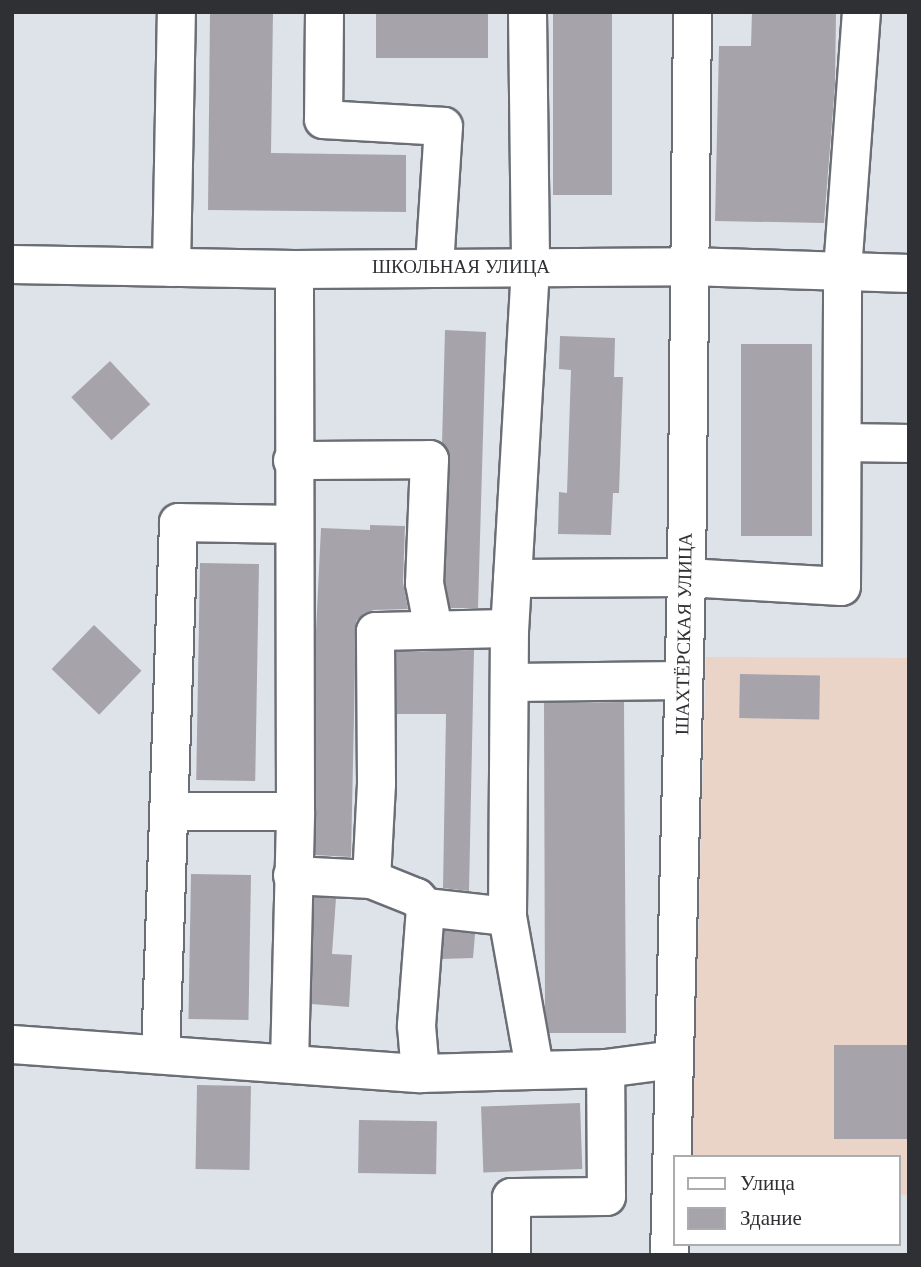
<!DOCTYPE html>
<html>
<head>
<meta charset="utf-8">
<style>
  body { margin:0 }
  #map { position:relative; width:921px; height:1267px; overflow:hidden; background:#dee3ea; font-family:Georgia,serif }
  div>[style] { position:absolute }
  .education>* { inset:0; background:#ead4c7 }
  .building>* { inset:0; background:#a6a3ab; transform-origin:0 0 }
  .roads { filter:drop-shadow(2px 0 #6b6e75) drop-shadow(-2px 0 #6b6e75) drop-shadow(0 2px #6b6e75) drop-shadow(0 -2px #6b6e75) }
  .minor>* { height:37px; margin:-18.5px; padding:0 18.5px; transform-origin:18.5px; border-radius:18.5px; background:#fff }
  span { translate:-50% -50%; white-space:nowrap; text-align:center; line-height:1.15; -webkit-text-stroke:6px #fff; paint-order:stroke }
  .street-label { font-size:19px; color:#2e3033 }
  .frame { position:absolute; inset:0; border:14px solid #2e3033; pointer-events:none }
  .legend { position:absolute; left:673px; top:1155px; width:228px; height:91px; box-sizing:border-box; background:#fff; border:2px solid #abacad; margin:0; padding:9px 12px; list-style:none; font-size:21px; color:#2e3033 }
  .legend li { display:flex; align-items:center; gap:14px; height:35px }
  .legend b { width:35px; border:2px solid #abacad }
</style>
</head>
<body>
<div id="map">
  <div class="education">
    <div style="clip-path:polygon(706px 657px,909px 658px,909px 1195px,898px 1195px,898px 1157px,692px 1157px)"></div>
  </div>
  <div class="building">
    <div style="clip-path:polygon(210px 12px,273px 12px,271px 153px,406px 155px,406px 212px,208px 210px)"></div>
    <div style="left:376px;top:12px;width:112px;height:46px"></div>
    <div style="left:553px;top:12px;width:59px;height:183px"></div>
    <div style="clip-path:polygon(752px 12px,836px 12px,835px 85px,824px 223px,715px 221px,719px 46px,751px 46px)"></div>
    <div style="clip-path:polygon(445px 330px,486px 332px,478px 608px,450px 608px,445px 581px,450px 460px,442px 444px)"></div>
    <div style="clip-path:polygon(560px 336px,615px 338px,614px 377px,623px 377px,619px 493px,613px 493px,611px 535px,558px 534px,559px 492px,567px 493px,571px 370px,559px 369px)"></div>
    <div style="left:741px;top:344px;width:71px;height:192px"></div>
    <div style="left:110px;top:361px;width:59px;height:53px;rotate:47deg"></div>
    <div style="clip-path:polygon(370px 525px,405px 526px,403px 582px,408px 609px,374px 610px,364px 613px,356px 621px,351px 857px,315px 855px,316px 631px,321px 528px,370px 530px)"></div>
    <div style="left:200px;top:563px;width:59px;height:217px;rotate:1deg"></div>
    <div style="left:94px;top:625px;width:66px;height:61px;rotate:44deg"></div>
    <div style="clip-path:polygon(474px 650px,469px 891px,443px 888px,446px 714px,397px 714px,396px 652px)"></div>
    <div style="left:740px;top:674px;width:80px;height:44px;rotate:1deg"></div>
    <div style="clip-path:polygon(624px 702px,626px 1033px,549px 1033px,545px 1010px,544px 703px)"></div>
    <div style="left:191px;top:874px;width:60px;height:145px;rotate:1deg"></div>
    <div style="clip-path:polygon(314px 897px,336px 898px,332px 954px,352px 955px,349px 1007px,311px 1004px)"></div>
    <div style="clip-path:polygon(444px 930px,475px 934px,473px 958px,442px 959px)"></div>
    <div style="left:909px;top:1045px;width:94px;height:75px;rotate:90deg"></div>
    <div style="left:197px;top:1085px;width:54px;height:84px;rotate:1deg"></div>
    <div style="left:580px;top:1103px;width:66px;height:99px;rotate:88deg"></div>
    <div style="left:359px;top:1120px;width:78px;height:53px;rotate:1deg"></div>
  </div>
  <div class="roads">
    <div class="minor">
      <div style="left:324px;top:12px;width:107px;rotate:90.5deg"></div>
      <div style="left:323px;top:119px;width:120px;rotate:3.3deg"></div>
      <div style="left:443px;top:126px;width:141px;rotate:93.7deg"></div>
      <div style="left:527px;top:12px;width:255px;rotate:89.3deg"></div>
      <div style="left:530px;top:267px;width:362px;rotate:93.3deg"></div>
      <div style="left:509px;top:628px;width:288px;rotate:90.4deg"></div>
      <div style="left:507px;top:916px;width:154px;rotate:79.9deg"></div>
      <div style="left:12px;top:264px;width:282px;rotate:1deg"></div>
      <div style="left:294px;top:269px;width:394px;rotate:-0.4deg"></div>
      <div style="left:688px;top:266px;width:221px;rotate:1.8deg"></div>
      <div style="left:171px;top:267px;width:255px;rotate:-88.9deg"></div>
      <div style="left:842px;top:442px;width:67px;rotate:0.9deg"></div>
      <div style="left:292px;top:460px;width:137px;rotate:-0.4deg"></div>
      <div style="left:429px;top:459px;width:124px;rotate:92.3deg"></div>
      <div style="left:424px;top:583px;width:47px;rotate:78.9deg"></div>
      <div style="left:512px;top:578px;width:174px;rotate:-0.3deg"></div>
      <div style="left:686px;top:577px;width:155px;rotate:3.3deg"></div>
      <div style="left:841px;top:586px;width:316px;rotate:-89.8deg"></div>
      <div style="left:842px;top:270px;width:259px;rotate:-85.8deg"></div>
      <div style="left:509px;top:682px;width:174px;rotate:-0.7deg"></div>
      <div style="left:168px;top:811px;width:127px"></div>
      <div style="left:292px;top:875px;width:79px;rotate:2.9deg"></div>
      <div style="left:371px;top:879px;width:48px;rotate:21.8deg"></div>
      <div style="left:416px;top:897px;width:13px;rotate:48deg"></div>
      <div style="left:425px;top:907px;width:82px;rotate:6.3deg"></div>
      <div style="left:371px;top:879px;width:96px;rotate:-87deg"></div>
      <div style="left:376px;top:783px;width:152px;rotate:-90.4deg"></div>
      <div style="left:375px;top:631px;width:134px;rotate:-1.3deg"></div>
      <div style="left:12px;top:1044px;width:409px;rotate:4.1deg"></div>
      <div style="left:420px;top:1073px;width:185px;rotate:-1.5deg"></div>
      <div style="left:605px;top:1068px;width:69px;rotate:-7.5deg"></div>
      <div style="left:160px;top:1054px;width:532px;rotate:-88.06deg"></div>
      <div style="left:178px;top:522px;width:116px;rotate:1deg"></div>
      <div style="left:289px;top:1063px;width:252px;rotate:-88.6deg"></div>
      <div style="left:295px;top:811px;width:542px;rotate:-90.11deg"></div>
      <div style="left:420px;top:1073px;width:48px;rotate:-94.8deg"></div>
      <div style="left:416px;top:1025px;width:118px;rotate:-85.6deg"></div>
      <div style="left:511px;top:1255px;width:58px;rotate:-90deg"></div>
      <div style="left:511px;top:1197px;width:95px;rotate:-0.6deg"></div>
      <div style="left:606px;top:1196px;width:128px;rotate:-90.4deg"></div>
      <div style="left:669px;top:1255px;width:678px;rotate:-88.56deg"></div>
      <div style="left:686px;top:577px;width:565px;rotate:-89.39deg"></div>
    </div>
  </div>
  <div class="street-label">
    <span style="left:461px;top:267px">ШКОЛЬНАЯ УЛИЦА</span>
    <span style="left:684px;top:634px;rotate:-89deg">ШАХТЁРСКАЯ УЛИЦА</span>
  </div>
  <div class="frame"></div>
  <ul class="legend">
  <li><b style="height:9px;background:#fff"></b>Улица</li>
  <li><b style="height:19px;background:#a6a3ab"></b>Здание</li>
  </ul>
</div>
</body>
</html>
